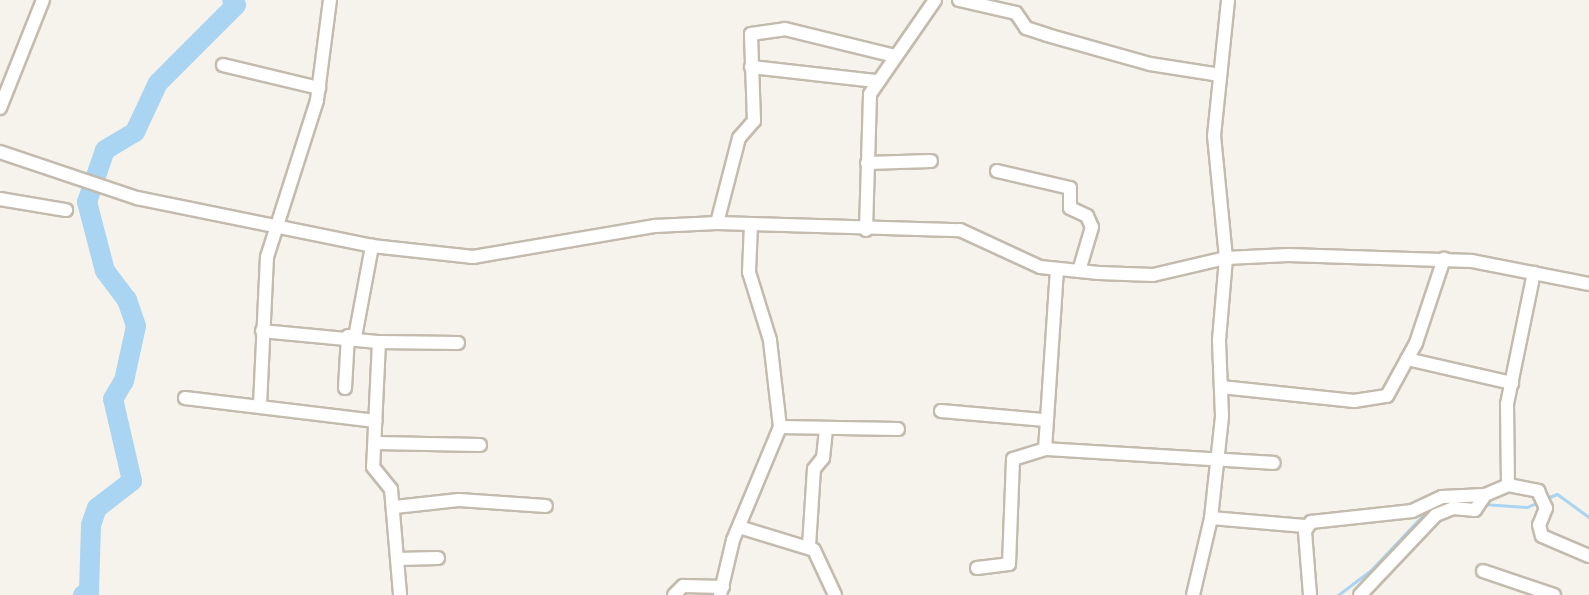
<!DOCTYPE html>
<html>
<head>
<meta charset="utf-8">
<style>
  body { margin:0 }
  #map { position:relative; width:1589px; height:595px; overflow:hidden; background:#f6f3ec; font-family:Quicksand,sans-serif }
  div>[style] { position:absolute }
  .stream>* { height:3px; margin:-1.5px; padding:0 1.5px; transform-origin:1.5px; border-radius:1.5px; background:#a9d4f2 }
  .river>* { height:20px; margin:-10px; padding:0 10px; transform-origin:10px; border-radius:10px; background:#a9d4f2 }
  .roads { filter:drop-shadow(2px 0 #c2bbae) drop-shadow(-2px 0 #c2bbae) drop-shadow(0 2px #c2bbae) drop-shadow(0 -2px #c2bbae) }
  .street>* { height:12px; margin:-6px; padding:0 6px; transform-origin:6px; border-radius:6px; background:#fff }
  span { translate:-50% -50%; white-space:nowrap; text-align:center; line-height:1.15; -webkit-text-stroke:5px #fff; paint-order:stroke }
</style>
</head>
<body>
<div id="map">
  <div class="stream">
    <div style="left:1544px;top:499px;width:14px;rotate:-21deg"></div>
    <div style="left:1557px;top:494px;width:39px;rotate:36deg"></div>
    <div style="left:1483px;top:504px;width:44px;rotate:3.9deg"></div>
    <div style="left:1527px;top:507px;width:12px;rotate:-24deg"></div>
    <div style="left:1338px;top:595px;width:41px;rotate:-37.1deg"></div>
    <div style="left:1371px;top:570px;width:74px;rotate:-46.6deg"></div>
    <div style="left:1422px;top:516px;width:29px;rotate:-29deg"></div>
  </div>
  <div class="river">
    <div style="left:83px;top:595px;width:7px;rotate:-27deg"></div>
    <div style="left:89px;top:592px;width:67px;rotate:-88.3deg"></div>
    <div style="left:91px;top:525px;width:18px;rotate:-71deg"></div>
    <div style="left:97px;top:508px;width:44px;rotate:-37.6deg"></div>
    <div style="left:132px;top:481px;width:84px;rotate:-103deg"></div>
    <div style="left:113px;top:399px;width:21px;rotate:-59deg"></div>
    <div style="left:124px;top:381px;width:56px;rotate:-77.7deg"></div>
    <div style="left:136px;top:326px;width:28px;rotate:-109deg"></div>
    <div style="left:127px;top:300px;width:36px;rotate:-127deg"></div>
    <div style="left:105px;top:271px;width:71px;rotate:-104.6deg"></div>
    <div style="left:87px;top:202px;width:55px;rotate:-70.9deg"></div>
    <div style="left:105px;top:150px;width:35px;rotate:-31deg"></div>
    <div style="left:135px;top:132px;width:54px;rotate:-64.9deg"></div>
    <div style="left:158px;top:83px;width:110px;rotate:-45deg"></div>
    <div style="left:236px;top:5px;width:6px;rotate:-129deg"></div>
  </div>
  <div class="roads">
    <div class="street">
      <div style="left:959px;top:0;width:58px;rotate:12.8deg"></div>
      <div style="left:1016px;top:13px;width:18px;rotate:56deg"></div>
      <div style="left:1026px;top:28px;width:22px;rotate:18deg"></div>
      <div style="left:1047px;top:35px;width:107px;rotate:15.7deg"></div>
      <div style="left:1150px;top:64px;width:71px;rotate:8.9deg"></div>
      <div style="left:223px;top:65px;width:99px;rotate:13.5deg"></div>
      <div style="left:751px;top:67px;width:126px;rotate:6.4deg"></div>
      <div style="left:0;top:108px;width:116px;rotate:-68.3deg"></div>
      <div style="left:0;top:152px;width:145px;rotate:18.6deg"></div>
      <div style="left:137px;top:198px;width:240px;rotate:11.5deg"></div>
      <div style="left:372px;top:246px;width:102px;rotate:6.2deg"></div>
      <div style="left:473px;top:257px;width:185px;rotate:-9.7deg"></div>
      <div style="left:655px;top:226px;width:62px;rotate:-2.8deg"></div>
      <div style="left:717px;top:223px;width:243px;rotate:1.7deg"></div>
      <div style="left:960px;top:230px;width:88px;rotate:24.8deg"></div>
      <div style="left:1040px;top:267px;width:59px;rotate:5.8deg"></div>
      <div style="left:1099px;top:273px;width:54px;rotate:2.1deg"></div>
      <div style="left:1153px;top:275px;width:75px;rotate:-13.1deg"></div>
      <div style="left:1226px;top:258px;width:62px;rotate:-2.8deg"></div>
      <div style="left:1288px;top:255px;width:184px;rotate:1.9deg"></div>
      <div style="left:1472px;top:261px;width:119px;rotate:11.1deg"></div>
      <div style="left:867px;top:163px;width:64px;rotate:-1.8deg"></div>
      <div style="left:997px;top:171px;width:75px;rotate:13.1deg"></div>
      <div style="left:1070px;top:188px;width:20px;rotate:90deg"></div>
      <div style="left:1070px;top:208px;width:19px;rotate:25deg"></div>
      <div style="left:1087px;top:216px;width:12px;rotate:66deg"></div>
      <div style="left:1092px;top:227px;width:46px;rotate:106.5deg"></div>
      <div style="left:0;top:199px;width:67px;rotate:9.5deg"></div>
      <div style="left:717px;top:223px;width:88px;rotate:-75.5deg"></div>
      <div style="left:739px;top:138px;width:23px;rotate:-49deg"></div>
      <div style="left:754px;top:121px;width:87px;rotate:-92deg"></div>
      <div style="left:751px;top:34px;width:34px;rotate:-8deg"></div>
      <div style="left:785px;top:29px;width:113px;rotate:13.8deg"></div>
      <div style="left:866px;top:230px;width:136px;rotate:-88.3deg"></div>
      <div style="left:870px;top:94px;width:114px;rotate:-55.3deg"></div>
      <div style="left:1057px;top:269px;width:180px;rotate:93.8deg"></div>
      <div style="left:1045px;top:449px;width:229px;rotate:3.5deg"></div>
      <div style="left:262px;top:331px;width:118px;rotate:5.4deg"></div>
      <div style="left:379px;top:342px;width:125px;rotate:92.7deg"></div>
      <div style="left:373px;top:467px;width:28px;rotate:51deg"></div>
      <div style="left:391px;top:489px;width:106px;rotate:85.1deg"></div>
      <div style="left:355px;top:337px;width:93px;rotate:-79.4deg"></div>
      <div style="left:379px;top:342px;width:79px;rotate:0.7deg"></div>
      <div style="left:1407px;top:359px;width:108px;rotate:12.9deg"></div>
      <div style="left:1221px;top:387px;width:134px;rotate:6deg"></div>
      <div style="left:1354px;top:401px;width:33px;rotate:-9deg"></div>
      <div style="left:1387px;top:396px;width:60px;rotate:-61.3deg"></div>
      <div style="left:1416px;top:343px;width:89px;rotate:-71.6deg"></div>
      <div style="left:345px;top:388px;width:52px;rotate:-86.7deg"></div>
      <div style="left:185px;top:398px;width:192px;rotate:6.9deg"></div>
      <div style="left:260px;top:405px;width:148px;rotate:-87.3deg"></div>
      <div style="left:267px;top:257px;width:165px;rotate:-72.3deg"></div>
      <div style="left:317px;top:100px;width:101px;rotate:-82.6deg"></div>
      <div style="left:941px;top:411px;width:102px;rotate:5deg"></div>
      <div style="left:780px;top:427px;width:118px;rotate:1deg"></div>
      <div style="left:375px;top:443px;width:105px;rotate:1.1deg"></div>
      <div style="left:1508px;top:485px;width:81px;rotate:-90.7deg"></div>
      <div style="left:1507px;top:404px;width:134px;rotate:-78.4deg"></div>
      <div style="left:395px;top:507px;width:64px;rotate:-6.2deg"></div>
      <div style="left:459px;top:500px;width:87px;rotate:3.9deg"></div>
      <div style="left:1211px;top:518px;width:94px;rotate:4.9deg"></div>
      <div style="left:739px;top:527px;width:78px;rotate:17deg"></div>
      <div style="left:814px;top:550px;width:50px;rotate:65deg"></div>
      <div style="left:809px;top:546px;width:77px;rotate:-86.3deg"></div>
      <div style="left:814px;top:469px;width:14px;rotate:-51deg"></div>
      <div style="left:823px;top:458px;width:30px;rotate:-84deg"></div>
      <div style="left:398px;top:559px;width:40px;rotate:-1.4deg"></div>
      <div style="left:977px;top:568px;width:32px;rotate:-7deg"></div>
      <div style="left:1009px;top:564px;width:105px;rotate:-87.8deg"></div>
      <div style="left:1013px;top:459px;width:34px;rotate:-17deg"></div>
      <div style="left:1483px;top:571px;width:75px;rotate:18.7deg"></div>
      <div style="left:674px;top:595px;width:13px;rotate:-45deg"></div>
      <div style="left:683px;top:586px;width:40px;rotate:1.4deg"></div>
      <div style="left:720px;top:595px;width:57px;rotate:-76.7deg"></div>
      <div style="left:733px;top:540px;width:122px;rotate:-67.4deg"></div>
      <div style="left:780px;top:427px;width:88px;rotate:-96.6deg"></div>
      <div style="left:770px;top:340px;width:71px;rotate:-107.2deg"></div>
      <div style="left:749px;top:272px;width:47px;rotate:-87.6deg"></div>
      <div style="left:1193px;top:595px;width:79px;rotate:-76.8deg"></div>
      <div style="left:1211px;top:518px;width:103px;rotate:-83.8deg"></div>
      <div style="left:1222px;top:416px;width:76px;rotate:-92.3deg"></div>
      <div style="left:1219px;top:340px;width:82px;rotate:-85.1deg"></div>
      <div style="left:1226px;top:258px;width:123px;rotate:-95.6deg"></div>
      <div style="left:1214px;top:136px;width:137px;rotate:-84.1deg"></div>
      <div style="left:1310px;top:595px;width:64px;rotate:-94.5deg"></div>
      <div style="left:1305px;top:531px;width:11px;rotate:-56deg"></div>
      <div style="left:1311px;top:522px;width:102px;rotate:-6.2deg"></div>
      <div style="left:1412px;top:511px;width:33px;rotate:-25deg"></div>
      <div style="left:1442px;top:497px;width:43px;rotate:-2.7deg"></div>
      <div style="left:1485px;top:495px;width:25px;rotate:-23deg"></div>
      <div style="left:1508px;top:485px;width:31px;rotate:11deg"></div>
      <div style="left:1538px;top:491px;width:19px;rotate:65deg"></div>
      <div style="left:1546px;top:508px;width:18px;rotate:112deg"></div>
      <div style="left:1539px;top:525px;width:11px;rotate:75deg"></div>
      <div style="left:1542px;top:536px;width:51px;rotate:23.1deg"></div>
      <div style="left:1360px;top:595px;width:110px;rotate:-46.5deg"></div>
      <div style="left:1436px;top:515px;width:18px;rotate:-22deg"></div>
      <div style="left:1453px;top:508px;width:22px;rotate:5deg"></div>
      <div style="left:1475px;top:510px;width:18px;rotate:-56deg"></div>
    </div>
  </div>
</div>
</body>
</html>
